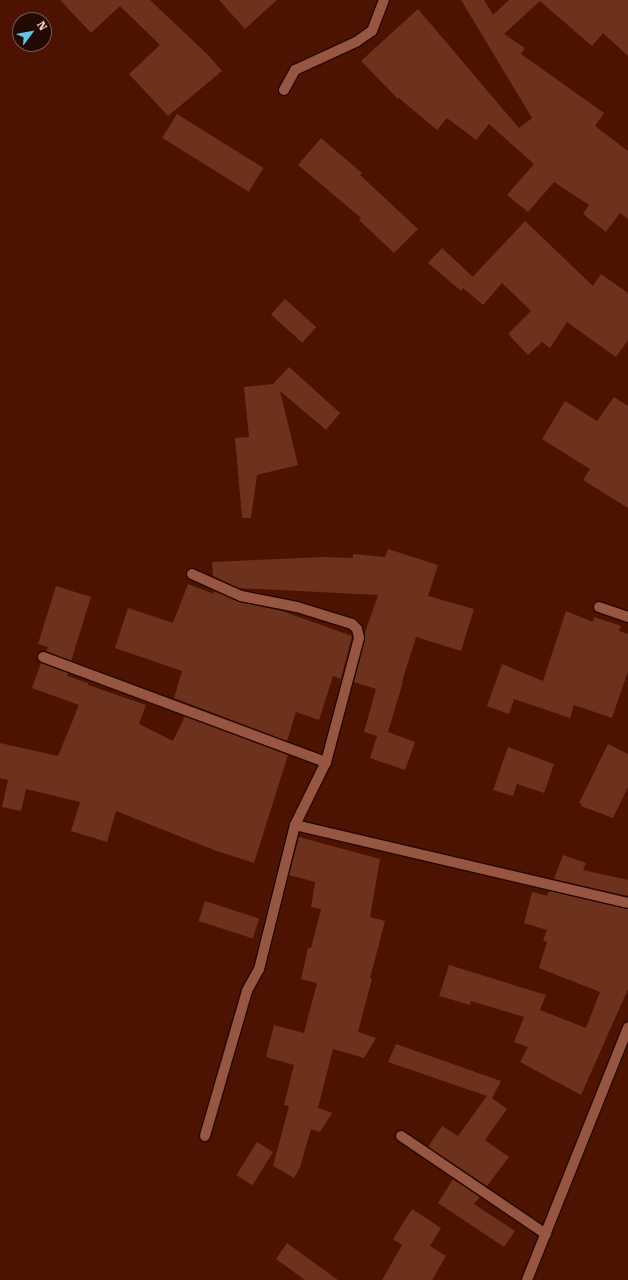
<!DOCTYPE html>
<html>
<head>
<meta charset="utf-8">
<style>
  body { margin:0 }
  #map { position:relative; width:628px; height:1280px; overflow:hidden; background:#4c1300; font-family:"Roboto Serif",serif }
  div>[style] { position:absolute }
  .building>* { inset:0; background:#6d321b; transform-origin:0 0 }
  .roads { filter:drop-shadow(1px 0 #240700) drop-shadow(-1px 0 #240700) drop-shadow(0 1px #240700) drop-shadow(0 -1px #240700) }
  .street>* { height:10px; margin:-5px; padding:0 5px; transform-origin:5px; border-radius:5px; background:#96563f }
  span { translate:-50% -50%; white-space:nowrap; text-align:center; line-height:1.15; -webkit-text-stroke:3px #220902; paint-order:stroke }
  .north { position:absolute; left:12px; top:12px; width:40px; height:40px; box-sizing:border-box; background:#220902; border:1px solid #77594f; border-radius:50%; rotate:58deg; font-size:11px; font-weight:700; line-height:16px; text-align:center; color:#f6d1c3 }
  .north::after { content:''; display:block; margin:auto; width:14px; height:18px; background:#5cc7e8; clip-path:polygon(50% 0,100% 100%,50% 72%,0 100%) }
</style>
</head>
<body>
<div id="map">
  <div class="building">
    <div style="clip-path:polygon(60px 0,150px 0,210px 57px,222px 71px,168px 116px,129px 74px,160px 45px,120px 6px,91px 33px)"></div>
    <div style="clip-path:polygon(219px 0,277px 0,245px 29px)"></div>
    <div style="clip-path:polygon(461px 0,484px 0,493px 15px,509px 0,628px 0,628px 56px,603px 33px,592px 46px,540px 1px,504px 34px,525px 48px,521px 54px,604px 113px,595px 126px,628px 151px,628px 219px,620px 213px,606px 232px,583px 214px,589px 205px,554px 182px,528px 212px,507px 195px,534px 164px,489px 124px,476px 140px,447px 118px,437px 130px,399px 98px,398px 99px,361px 61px,418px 9px,519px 128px,532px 118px)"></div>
    <div style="left:177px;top:114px;width:102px;height:28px;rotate:32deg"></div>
    <div style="clip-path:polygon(321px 138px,362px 173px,360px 175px,418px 229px,394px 253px,359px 220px,361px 218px,298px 165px)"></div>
    <div style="clip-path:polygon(525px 221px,593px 286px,601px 274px,628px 293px,628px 340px,616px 357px,567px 322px,550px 348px,542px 342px,528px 355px,508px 334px,531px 311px,502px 283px,483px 305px,463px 288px,461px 291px,428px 263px,442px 248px,473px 277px,465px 285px)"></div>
    <div style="left:285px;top:299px;width:42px;height:21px;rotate:42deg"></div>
    <div style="clip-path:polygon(289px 367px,340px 413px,326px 430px,280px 391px,298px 465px,257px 475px,251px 518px,242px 518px,235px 438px,249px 437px,244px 387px,273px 384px)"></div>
    <div style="clip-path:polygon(614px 397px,628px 406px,628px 508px,583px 480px,590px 469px,542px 439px,565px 401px,597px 421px)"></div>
    <div style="clip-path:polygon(388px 549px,438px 565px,428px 596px,474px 609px,461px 651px,416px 637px,402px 682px,403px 682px,388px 732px,415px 742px,405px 770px,370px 758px,377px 736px,364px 732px,376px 689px,354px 682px,365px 640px,365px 633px,378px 595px,238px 588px,213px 576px,212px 562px,323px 557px,353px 558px,353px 554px,385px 557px)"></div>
    <div style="clip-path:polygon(188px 584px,214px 594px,213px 591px,240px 602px,282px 611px,352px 636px,341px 679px,333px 676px,319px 720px,296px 712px,287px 741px,174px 698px,182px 671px,115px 648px,128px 608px,173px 623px)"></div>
    <div style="clip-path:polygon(56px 586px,91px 597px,71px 661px,46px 651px,48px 647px,38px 644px)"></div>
    <div style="clip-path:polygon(566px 611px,593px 622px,594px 617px,621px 626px,619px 631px,628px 634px,628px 671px,612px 718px,574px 705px,570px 718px,514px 699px,509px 714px,487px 706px,502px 664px,543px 681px)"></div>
    <div style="clip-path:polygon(41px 663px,68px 673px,67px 676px,88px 683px,88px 685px,146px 705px,139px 724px,173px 741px,185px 716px,288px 755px,254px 863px,214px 850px,116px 811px,107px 842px,71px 831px,80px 802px,26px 789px,21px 811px,2px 807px,8px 780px,0 778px,0 743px,58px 756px,79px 705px,32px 688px)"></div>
    <div style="clip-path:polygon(608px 744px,628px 754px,628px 787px,613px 818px,581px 806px,582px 804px,579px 803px)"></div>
    <div style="clip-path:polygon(508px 747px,554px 764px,544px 793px,517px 784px,513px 796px,493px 790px)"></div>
    <div style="clip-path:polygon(299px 837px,380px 859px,370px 917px,385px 921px,370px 978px,372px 979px,358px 1032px,376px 1038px,364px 1058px,333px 1049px,318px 1108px,332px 1113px,320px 1132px,311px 1129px,300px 1167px,294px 1178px,273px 1166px,289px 1106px,284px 1105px,294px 1065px,266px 1057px,274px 1025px,304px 1033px,317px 983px,301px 979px,308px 948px,311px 948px,321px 909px,311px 907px,315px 882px,289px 875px)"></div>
    <div style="clip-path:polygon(563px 855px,586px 863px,583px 870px,628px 880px,628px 896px,554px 879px)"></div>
    <div style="clip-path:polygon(549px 891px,628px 909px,628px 989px,581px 1095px,520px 1062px,528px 1047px,514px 1042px,524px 1017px,471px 1001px,470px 1005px,439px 996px,449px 965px,546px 995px,540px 1010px,586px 1028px,600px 992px,539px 968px,547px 942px,543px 940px,547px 930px,524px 923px,532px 892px,547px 896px)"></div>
    <div style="left:205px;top:901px;width:57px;height:21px;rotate:18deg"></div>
    <div style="clip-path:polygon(396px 1044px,501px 1081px,492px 1098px,507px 1109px,485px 1140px,509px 1157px,487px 1186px,428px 1147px,442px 1126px,458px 1136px,487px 1096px,388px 1062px)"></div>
    <div style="left:257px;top:1142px;width:19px;height:39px;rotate:32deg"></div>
    <div style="clip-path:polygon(453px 1179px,480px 1197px,474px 1204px,515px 1231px,504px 1247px,438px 1203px)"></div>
    <div style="clip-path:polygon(412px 1209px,441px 1228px,430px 1246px,446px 1256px,432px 1280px,382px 1280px,402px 1245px,393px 1239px)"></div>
    <div style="clip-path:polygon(287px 1243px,338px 1280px,305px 1280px,276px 1259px)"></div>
  </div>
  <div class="roads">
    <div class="street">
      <div style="left:284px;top:90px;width:23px;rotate:-61deg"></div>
      <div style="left:295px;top:70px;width:67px;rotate:-24.7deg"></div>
      <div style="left:356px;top:42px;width:19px;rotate:-35deg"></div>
      <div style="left:372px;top:31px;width:33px;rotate:-69deg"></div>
      <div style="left:192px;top:574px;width:54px;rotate:24.2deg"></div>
      <div style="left:241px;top:596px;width:57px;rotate:11.1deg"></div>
      <div style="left:297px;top:607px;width:58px;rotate:17.2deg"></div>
      <div style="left:352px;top:624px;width:7px;rotate:45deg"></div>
      <div style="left:357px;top:629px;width:9px;rotate:77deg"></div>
      <div style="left:359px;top:638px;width:128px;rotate:104.9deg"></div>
      <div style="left:326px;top:762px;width:70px;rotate:116.2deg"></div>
      <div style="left:295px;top:825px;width:148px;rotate:104deg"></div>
      <div style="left:259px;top:969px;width:25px;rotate:119deg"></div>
      <div style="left:247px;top:991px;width:151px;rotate:106.2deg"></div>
      <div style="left:599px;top:607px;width:31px;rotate:19deg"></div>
      <div style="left:43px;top:657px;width:302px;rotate:20.4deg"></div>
      <div style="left:295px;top:825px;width:342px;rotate:13.2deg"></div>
      <div style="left:401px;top:1136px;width:175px;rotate:34.1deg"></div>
      <div style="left:527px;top:1280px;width:272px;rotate:-68.2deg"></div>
    </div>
  </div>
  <div class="north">N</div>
</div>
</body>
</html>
